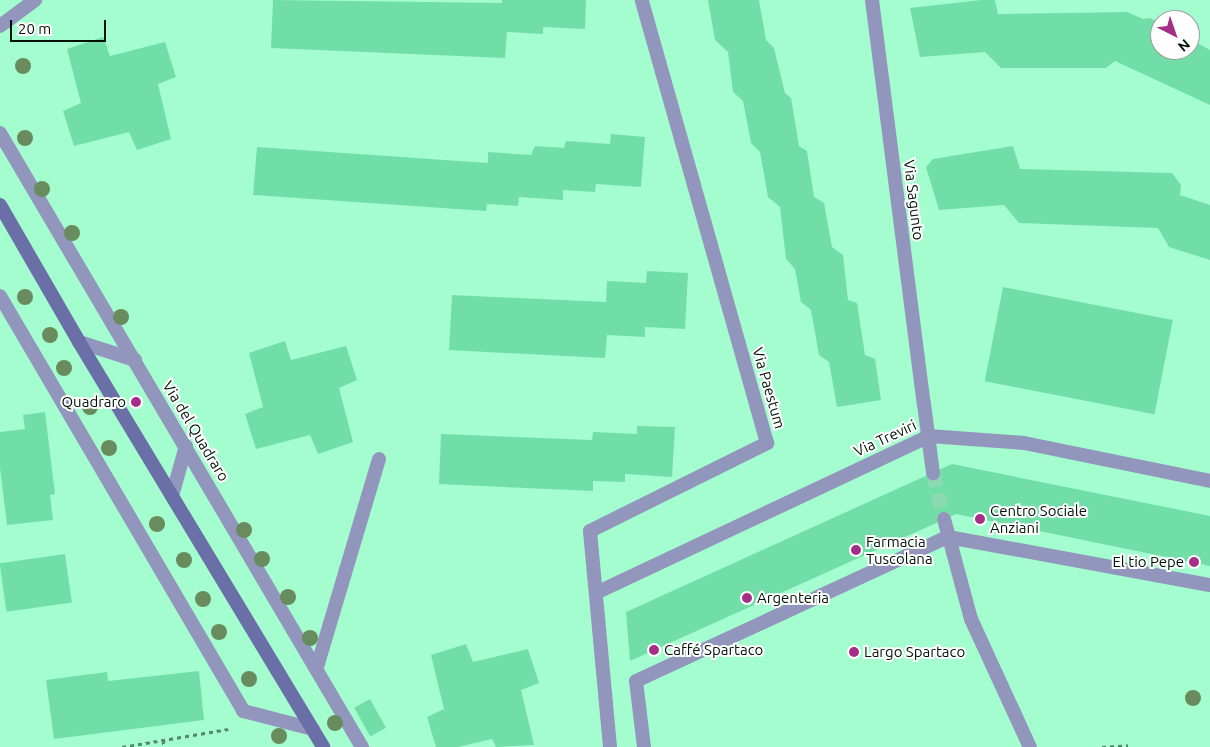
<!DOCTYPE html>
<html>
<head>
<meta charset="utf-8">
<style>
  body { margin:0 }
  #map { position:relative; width:1210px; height:747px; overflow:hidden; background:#a4fdce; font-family:Ubuntu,sans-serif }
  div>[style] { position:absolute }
  .building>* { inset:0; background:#71dea8; transform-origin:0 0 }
  .pedestrian-tunnel>* { height:14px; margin-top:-7px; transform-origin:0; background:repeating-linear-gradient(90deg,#8bdab0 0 14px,transparent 0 21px) }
  .path>* { height:3px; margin-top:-1.5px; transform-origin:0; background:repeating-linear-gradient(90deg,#53896b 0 4px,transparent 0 8px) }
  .service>* { height:14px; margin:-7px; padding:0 7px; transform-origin:7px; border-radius:7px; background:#9296bd }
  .pedestrian>* { height:14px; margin:-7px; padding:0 7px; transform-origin:7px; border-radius:7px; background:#9296bd }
  .minor>* { height:14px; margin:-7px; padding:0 7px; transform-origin:7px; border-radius:7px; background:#9296bd }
  .secondary>* { height:14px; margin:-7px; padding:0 7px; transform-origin:7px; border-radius:7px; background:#6b6fa7 }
  .trees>* { width:16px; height:16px; margin:-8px; border-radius:50%; background:#688c5d }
  .dots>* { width:14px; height:14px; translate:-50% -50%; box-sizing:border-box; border:2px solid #fff; border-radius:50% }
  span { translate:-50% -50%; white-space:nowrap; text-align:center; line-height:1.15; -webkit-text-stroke:4px #fff; paint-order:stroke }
  .street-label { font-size:15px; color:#001206 }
  .poi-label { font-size:15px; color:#001206 }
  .right { translate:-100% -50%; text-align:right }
  .left { translate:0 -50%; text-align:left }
  .north { position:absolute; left:1150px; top:10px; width:50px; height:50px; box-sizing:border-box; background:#fff; border:1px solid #99a09b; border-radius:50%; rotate:139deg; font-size:14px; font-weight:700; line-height:20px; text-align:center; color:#001206 }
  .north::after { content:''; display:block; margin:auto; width:18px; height:22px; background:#a52e86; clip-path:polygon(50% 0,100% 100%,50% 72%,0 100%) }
  .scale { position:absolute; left:10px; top:20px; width:96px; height:22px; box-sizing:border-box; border:2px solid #001206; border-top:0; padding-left:6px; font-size:15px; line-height:18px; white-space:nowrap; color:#001206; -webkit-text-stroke:4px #fff; paint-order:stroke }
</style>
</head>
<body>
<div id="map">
  <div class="building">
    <div style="clip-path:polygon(273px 0,502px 3px,502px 0,586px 0,585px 29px,543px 27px,543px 34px,507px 32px,505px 58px,271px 48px)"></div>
    <div style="clip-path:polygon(708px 0,759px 0,766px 40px,774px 48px,785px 93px,791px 98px,799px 146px,807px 151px,814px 197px,824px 203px,832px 247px,843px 255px,848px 300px,857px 303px,865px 355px,875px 359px,881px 400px,837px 407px,829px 362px,819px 355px,811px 310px,801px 302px,795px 269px,786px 259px,780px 207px,768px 197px,760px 152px,751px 143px,743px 101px,733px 92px,728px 52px,715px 40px)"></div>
    <div style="clip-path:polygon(981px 0,995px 0,998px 14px,1127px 12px,1143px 19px,1150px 18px,1160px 23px,1160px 50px,1190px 50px,1190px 39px,1210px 50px,1210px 105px,1115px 61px,1106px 68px,1001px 68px,985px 52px,920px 57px,910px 8px)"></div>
    <div style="clip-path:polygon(103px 37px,110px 56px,165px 42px,176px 77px,158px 84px,171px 139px,137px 150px,129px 132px,74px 146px,63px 111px,81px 103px,67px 49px)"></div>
    <div style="clip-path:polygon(611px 134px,645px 137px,641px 187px,596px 184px,595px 192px,563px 190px,563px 200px,519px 197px,518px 206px,487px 204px,486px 211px,253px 195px,257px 147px,488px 163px,488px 152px,531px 155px,535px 146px,564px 148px,566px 141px,610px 144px)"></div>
    <div style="clip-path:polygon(1013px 146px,1020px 169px,1172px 173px,1181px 185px,1180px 195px,1210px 205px,1210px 260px,1169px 247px,1158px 228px,1019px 223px,1004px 205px,939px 210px,926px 167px,933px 159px)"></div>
    <div style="clip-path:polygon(647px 271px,688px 273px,685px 329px,645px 327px,645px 337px,607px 335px,605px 358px,449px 350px,452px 295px,606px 302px,607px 281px,646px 283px)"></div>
    <div style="left:1003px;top:287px;width:173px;height:96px;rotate:11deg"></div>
    <div style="clip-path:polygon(285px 341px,291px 360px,346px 346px,357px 380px,339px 388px,353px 442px,318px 454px,310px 435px,256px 449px,245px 414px,263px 407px,249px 353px)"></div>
    <div style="clip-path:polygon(45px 412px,55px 494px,50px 495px,53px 520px,7px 525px,0 468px,0 432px,25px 429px,23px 415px)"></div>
    <div style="clip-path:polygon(637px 426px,675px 427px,672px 477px,625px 474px,625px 482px,593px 481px,593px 491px,439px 484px,441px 434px,592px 440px,593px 432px,637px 434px)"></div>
    <div style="clip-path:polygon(952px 464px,1210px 516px,1210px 566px,956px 514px,630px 661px,626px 612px)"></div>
    <div style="left:65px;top:554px;width:49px;height:66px;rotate:82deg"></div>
    <div style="clip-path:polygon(466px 644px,473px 662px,528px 649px,539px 683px,521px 690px,534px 745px,496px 747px,492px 739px,458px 747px,436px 747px,427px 717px,444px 709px,431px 655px)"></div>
    <div style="clip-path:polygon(199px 671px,204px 720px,54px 739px,46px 680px,107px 672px,108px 681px)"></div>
    <div style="left:370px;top:699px;width:33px;height:18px;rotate:61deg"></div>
  </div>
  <div class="pedestrian-tunnel">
    <div style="left:933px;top:473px;width:47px;rotate:76.6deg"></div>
  </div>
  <div class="path">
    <div style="left:163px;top:740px;width:7px;rotate:82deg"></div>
    <div style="left:122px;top:747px;width:108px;rotate:-9.6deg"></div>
    <div style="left:1102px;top:747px;width:26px;rotate:-4deg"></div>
  </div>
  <div class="service">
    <div style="left:317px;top:667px;width:217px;rotate:-73.4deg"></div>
  </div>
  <div class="pedestrian">
    <div style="left:924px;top:404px;width:70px;rotate:82.6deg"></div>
    <div style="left:944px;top:519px;width:104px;rotate:74.9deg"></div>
    <div style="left:971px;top:619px;width:141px;rotate:65.3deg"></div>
    <div style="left:644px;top:747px;width:66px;rotate:-96.9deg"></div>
    <div style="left:636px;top:681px;width:344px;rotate:-24.8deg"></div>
    <div style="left:948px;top:537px;width:266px;rotate:10.4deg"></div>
  </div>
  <div class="minor">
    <div style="left:872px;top:0;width:407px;rotate:82.7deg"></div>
    <div style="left:0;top:26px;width:44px;rotate:-36.6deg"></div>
    <div style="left:0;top:133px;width:713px;rotate:59.48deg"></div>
    <div style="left:0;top:296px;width:481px;rotate:59.6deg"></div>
    <div style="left:243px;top:711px;width:72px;rotate:14.4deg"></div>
    <div style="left:79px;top:342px;width:59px;rotate:17.8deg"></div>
    <div style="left:172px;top:496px;width:52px;rotate:-74.4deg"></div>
    <div style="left:598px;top:592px;width:366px;rotate:-25.2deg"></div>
    <div style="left:929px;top:436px;width:95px;rotate:4.2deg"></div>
    <div style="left:1024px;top:443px;width:190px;rotate:11.5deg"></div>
    <div style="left:610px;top:747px;width:217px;rotate:-95.3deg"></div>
    <div style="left:590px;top:531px;width:198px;rotate:-26.4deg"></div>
    <div style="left:767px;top:443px;width:460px;rotate:-105.8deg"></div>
  </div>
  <div class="secondary">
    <div style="left:0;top:205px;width:158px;rotate:60deg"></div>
    <div style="left:79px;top:342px;width:473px;rotate:58.9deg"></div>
  </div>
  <div class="trees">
    <div style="left:23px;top:66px"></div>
    <div style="left:25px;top:138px"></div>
    <div style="left:42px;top:189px"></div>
    <div style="left:72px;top:233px"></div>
    <div style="left:25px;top:297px"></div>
    <div style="left:121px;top:317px"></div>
    <div style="left:50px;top:335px"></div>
    <div style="left:64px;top:368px"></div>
    <div style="left:90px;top:407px"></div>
    <div style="left:109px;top:448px"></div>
    <div style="left:157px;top:524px"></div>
    <div style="left:244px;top:530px"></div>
    <div style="left:262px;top:559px"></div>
    <div style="left:184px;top:560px"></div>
    <div style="left:288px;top:597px"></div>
    <div style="left:203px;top:599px"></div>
    <div style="left:219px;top:632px"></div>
    <div style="left:310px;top:638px"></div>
    <div style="left:249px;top:679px"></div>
    <div style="left:1193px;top:698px"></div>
    <div style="left:335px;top:723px"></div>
    <div style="left:279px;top:736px"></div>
  </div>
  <div class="dots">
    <div style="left:136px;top:402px;background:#a52e86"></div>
    <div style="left:980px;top:519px;background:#a52e86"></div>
    <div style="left:856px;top:550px;background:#a52e86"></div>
    <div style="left:1194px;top:562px;background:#a52e86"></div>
    <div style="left:747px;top:598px;background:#a52e86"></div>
    <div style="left:654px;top:650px;background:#a52e86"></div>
    <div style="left:854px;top:652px;background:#a52e86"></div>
  </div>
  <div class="street-label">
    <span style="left:914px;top:200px;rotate:83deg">Via Sagunto</span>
    <span style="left:769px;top:388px;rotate:74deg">Via Paestum</span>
    <span style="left:196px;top:431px;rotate:59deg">Via del Quadraro</span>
    <span style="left:885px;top:438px;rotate:-25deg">Via Treviri</span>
  </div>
  <div class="poi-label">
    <span class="right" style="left:126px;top:402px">Quadraro</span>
    <span class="left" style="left:990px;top:519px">Centro Sociale<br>Anziani</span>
    <span class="left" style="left:866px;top:550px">Farmacia<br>Tuscolana</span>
    <span class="right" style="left:1184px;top:562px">El tio Pepe</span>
    <span class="left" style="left:757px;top:598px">Argenteria</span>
    <span class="left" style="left:664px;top:650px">Caffé Spartaco</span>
    <span class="left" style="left:864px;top:652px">Largo Spartaco</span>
  </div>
  <div class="north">N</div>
  <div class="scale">20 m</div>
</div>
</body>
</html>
